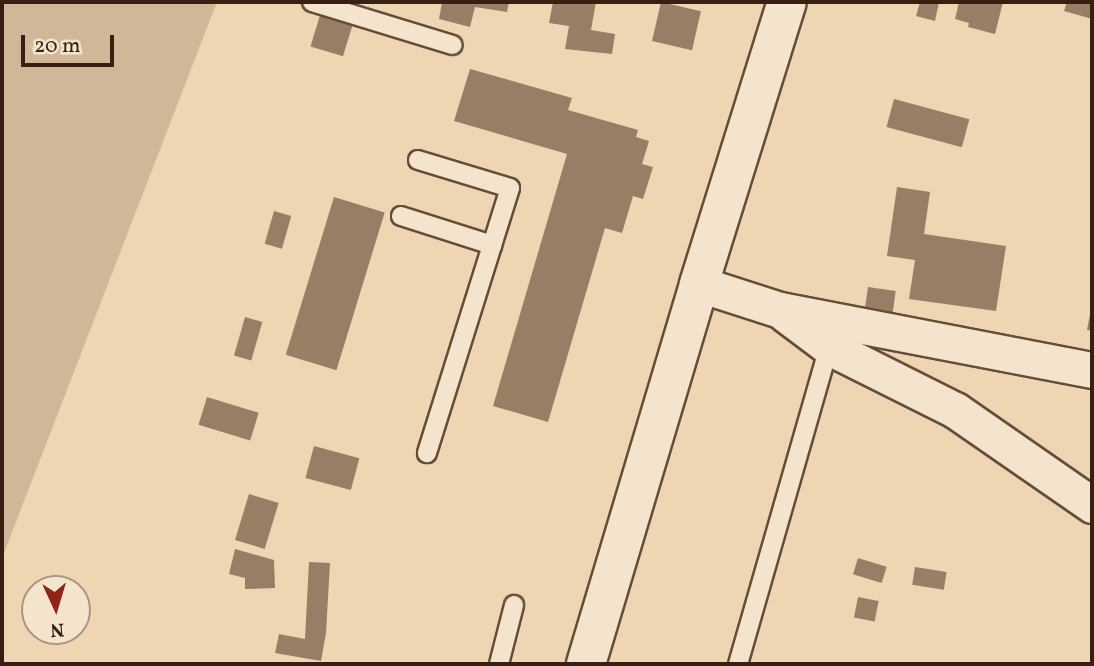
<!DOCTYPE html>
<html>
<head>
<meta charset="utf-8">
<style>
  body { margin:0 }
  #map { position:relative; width:1094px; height:666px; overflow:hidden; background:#efd6b2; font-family:Vollkorn,serif }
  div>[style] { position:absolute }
  .green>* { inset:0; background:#d0b797 }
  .building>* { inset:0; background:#977e65; transform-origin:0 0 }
  .roads { filter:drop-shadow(2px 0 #654d39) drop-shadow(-2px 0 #654d39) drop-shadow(0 2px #654d39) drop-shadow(0 -2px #654d39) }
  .lane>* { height:18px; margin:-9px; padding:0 9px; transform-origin:9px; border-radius:9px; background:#f5e4cd }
  .street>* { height:35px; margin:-17.5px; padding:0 17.5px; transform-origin:17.5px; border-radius:17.5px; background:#f5e4cd }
  .secondary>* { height:38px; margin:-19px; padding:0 19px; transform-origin:19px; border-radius:19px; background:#f5e4cd }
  span { translate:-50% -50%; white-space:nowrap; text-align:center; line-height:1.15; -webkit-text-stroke:5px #f5e4cd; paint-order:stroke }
  .frame { position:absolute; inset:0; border:4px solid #371f11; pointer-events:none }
  .north { position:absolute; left:21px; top:575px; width:70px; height:70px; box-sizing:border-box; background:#f5e4cd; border:2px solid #a99582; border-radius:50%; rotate:176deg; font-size:19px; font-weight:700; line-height:28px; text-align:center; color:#371f11 }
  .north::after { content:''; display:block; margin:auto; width:24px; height:32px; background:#8f2418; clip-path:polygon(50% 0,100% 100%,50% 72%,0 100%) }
  .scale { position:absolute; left:21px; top:35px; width:93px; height:32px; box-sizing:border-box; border:4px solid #371f11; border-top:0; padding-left:9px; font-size:21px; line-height:24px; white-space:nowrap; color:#371f11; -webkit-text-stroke:5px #f5e4cd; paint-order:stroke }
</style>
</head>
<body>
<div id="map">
  <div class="green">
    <div style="clip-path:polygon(2px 2px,217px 2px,2px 558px)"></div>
  </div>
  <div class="building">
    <div style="clip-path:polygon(442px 2px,509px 2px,507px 12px,475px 7px,470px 27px,439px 19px)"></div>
    <div style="clip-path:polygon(553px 2px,596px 2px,591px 30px,615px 34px,612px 54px,565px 49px,569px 26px,549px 23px)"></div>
    <div style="left:661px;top:2px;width:41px;height:40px;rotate:13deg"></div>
    <div style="clip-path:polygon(920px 2px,939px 2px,935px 21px,916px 16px)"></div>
    <div style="clip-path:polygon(959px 2px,1003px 2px,995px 34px,968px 27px,969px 23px,955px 19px)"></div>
    <div style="clip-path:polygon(1067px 2px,1092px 2px,1092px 19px,1064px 11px)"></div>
    <div style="left:321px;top:12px;width:34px;height:36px;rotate:17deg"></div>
    <div style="clip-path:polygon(470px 69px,572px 98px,568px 110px,638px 130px,636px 137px,649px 141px,642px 164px,653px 167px,643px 199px,633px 196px,622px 233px,605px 228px,548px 422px,493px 406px,567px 154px,454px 121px)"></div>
    <div style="left:894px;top:99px;width:78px;height:29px;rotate:15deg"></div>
    <div style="clip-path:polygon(897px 187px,930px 192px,924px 234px,1006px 246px,996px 311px,909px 299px,915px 260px,887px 256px)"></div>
    <div style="left:334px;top:197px;width:53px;height:165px;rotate:17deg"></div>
    <div style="left:274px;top:211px;width:18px;height:34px;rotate:16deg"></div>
    <div style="left:868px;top:287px;width:28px;height:23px;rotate:8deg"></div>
    <div style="clip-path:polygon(1091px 309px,1092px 309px,1092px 331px,1087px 330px)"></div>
    <div style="left:245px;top:317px;width:18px;height:40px;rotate:16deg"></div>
    <div style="left:207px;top:397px;width:54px;height:29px;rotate:17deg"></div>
    <div style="left:314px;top:446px;width:47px;height:33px;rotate:15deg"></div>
    <div style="left:249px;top:494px;width:31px;height:48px;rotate:17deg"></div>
    <div style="clip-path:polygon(235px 549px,274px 560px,275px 588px,245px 589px,245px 578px,229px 574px)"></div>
    <div style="left:858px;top:558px;width:30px;height:17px;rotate:17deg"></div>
    <div style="clip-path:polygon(309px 562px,330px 563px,326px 633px,321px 661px,275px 653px,279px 634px,305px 639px)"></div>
    <div style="left:915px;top:567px;width:32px;height:18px;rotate:9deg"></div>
    <div style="left:858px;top:597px;width:21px;height:21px;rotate:11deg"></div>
  </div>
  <div class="roads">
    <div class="lane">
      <div style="left:312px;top:2px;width:147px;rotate:17deg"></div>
      <div style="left:418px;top:160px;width:96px;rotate:16.9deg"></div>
      <div style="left:510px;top:188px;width:278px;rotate:107.4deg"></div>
      <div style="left:401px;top:216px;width:96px;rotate:17.7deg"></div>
      <div style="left:499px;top:664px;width:61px;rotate:-75.7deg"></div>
      <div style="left:738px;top:664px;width:330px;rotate:-74deg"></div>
    </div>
    <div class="street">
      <div style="left:699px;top:284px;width:85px;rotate:17.8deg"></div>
      <div style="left:780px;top:310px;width:318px;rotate:10.9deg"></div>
      <div style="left:785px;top:314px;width:55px;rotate:36.9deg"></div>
      <div style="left:829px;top:347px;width:141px;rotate:26.6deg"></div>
      <div style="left:955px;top:410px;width:167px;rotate:34.7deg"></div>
    </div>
    <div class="secondary">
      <div style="left:586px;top:664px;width:396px;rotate:-73.4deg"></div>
      <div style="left:699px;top:284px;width:295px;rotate:-72.7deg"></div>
    </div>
  </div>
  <div class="frame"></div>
  <div class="north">N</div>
  <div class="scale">20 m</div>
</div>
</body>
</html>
